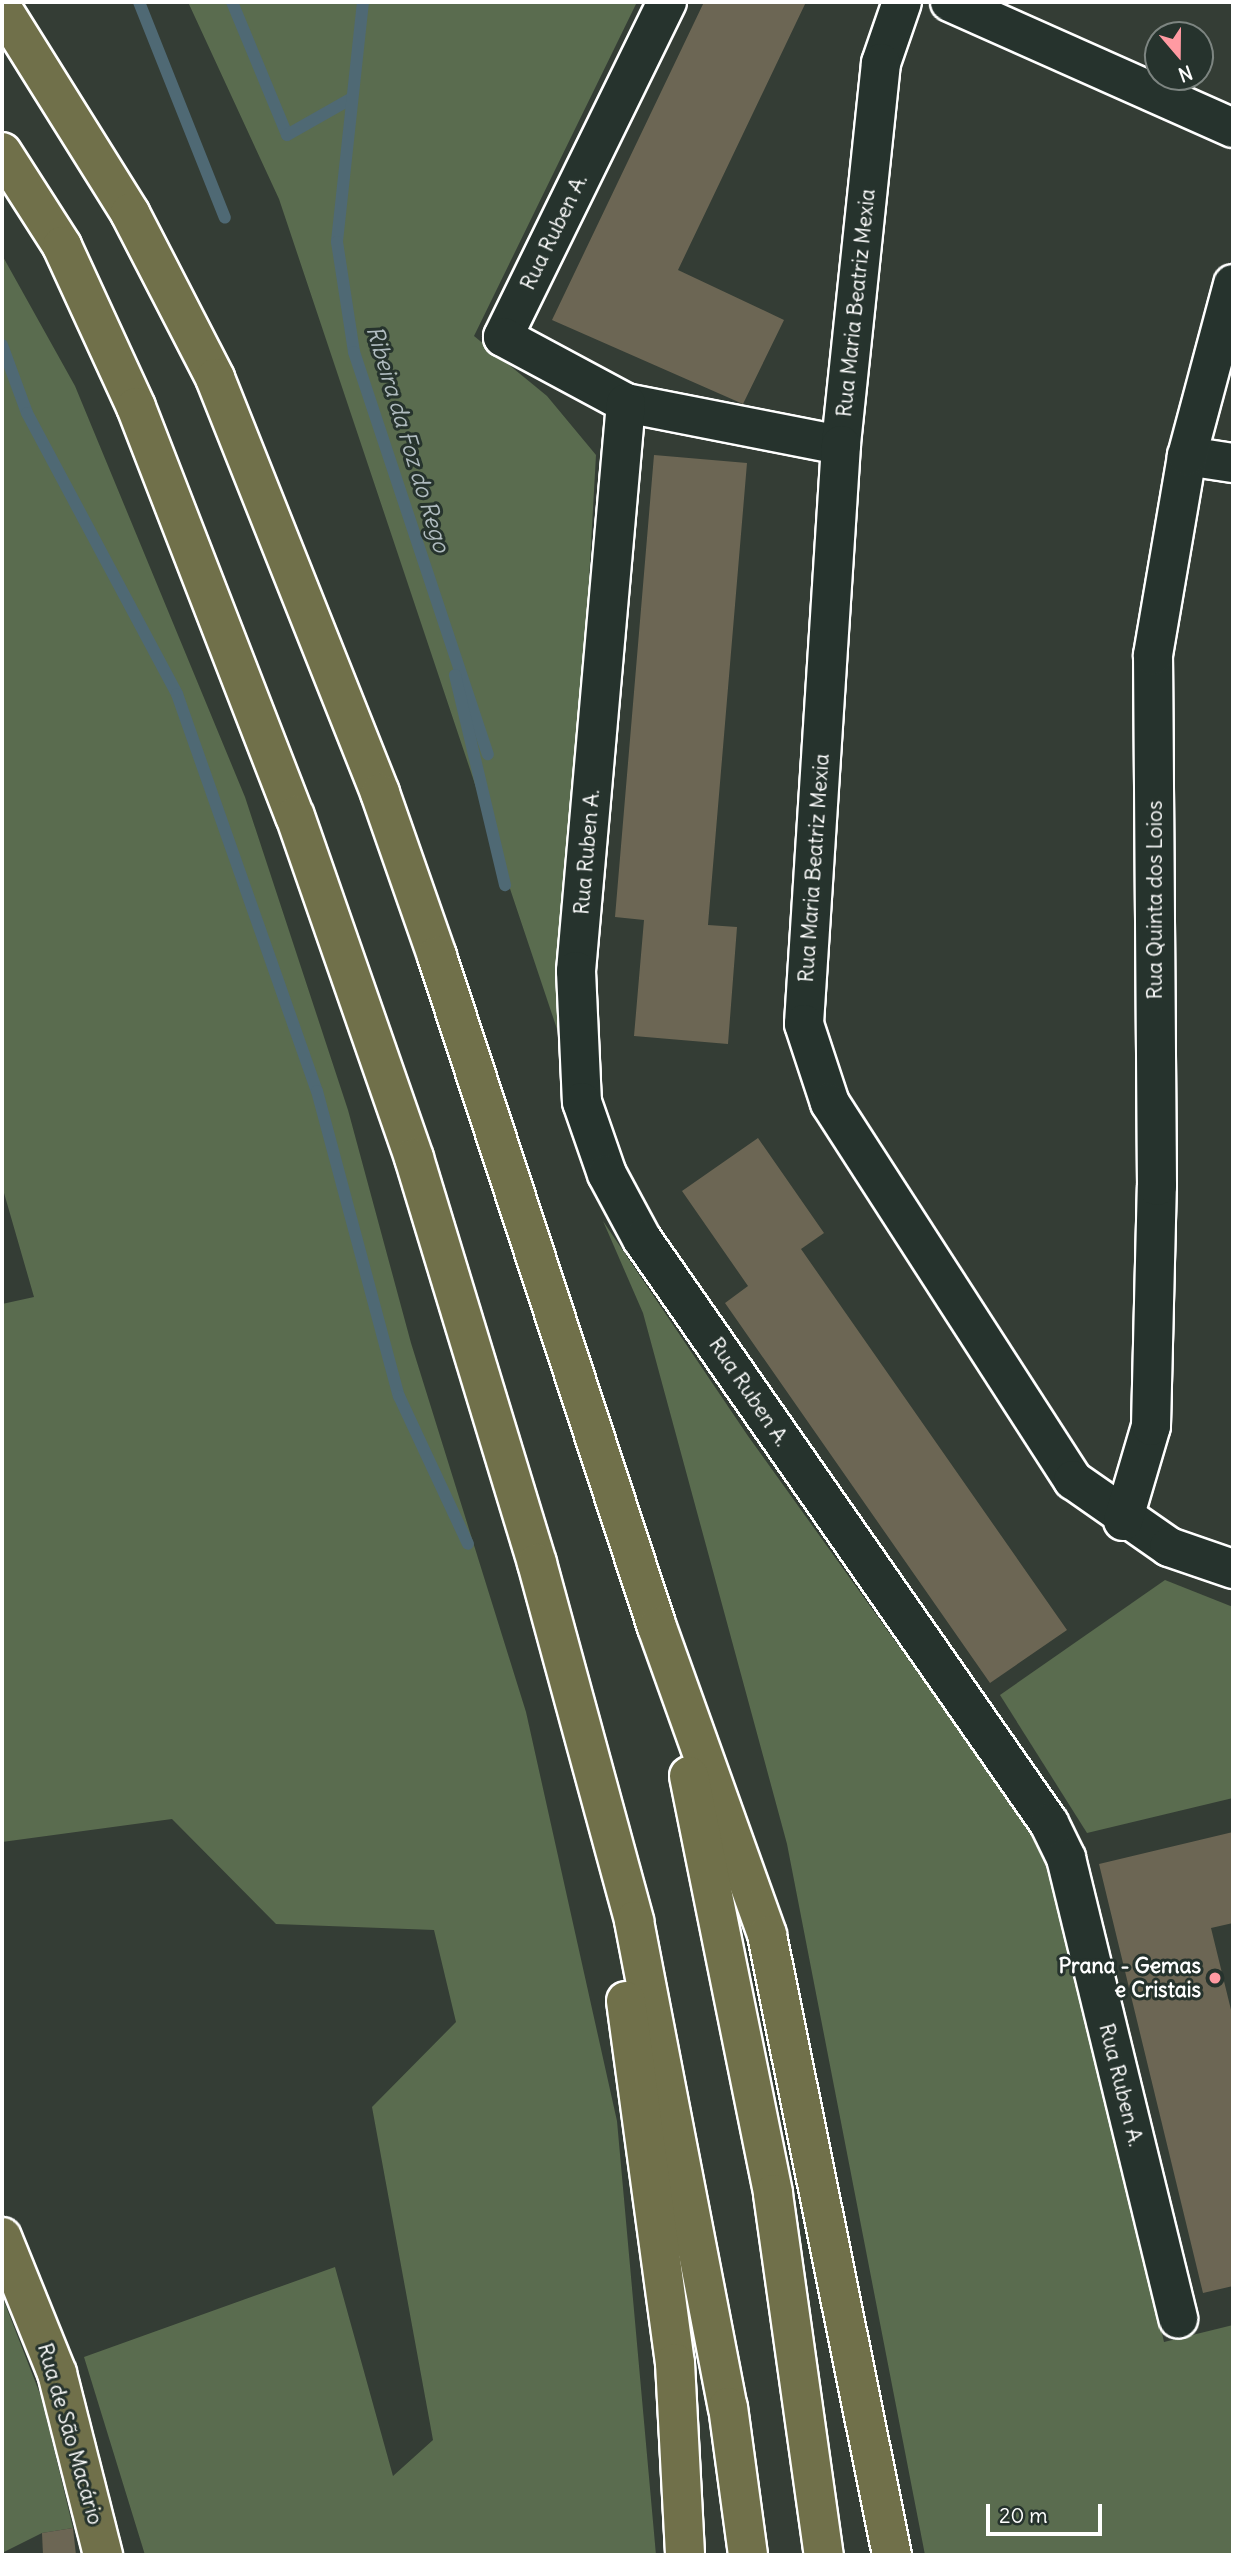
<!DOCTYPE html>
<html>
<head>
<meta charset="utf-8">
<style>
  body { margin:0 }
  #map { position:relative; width:1235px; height:2557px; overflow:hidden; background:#343d35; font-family:Delius,sans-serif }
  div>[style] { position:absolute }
  .green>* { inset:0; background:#5a6c4f }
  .stream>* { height:12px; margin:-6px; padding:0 6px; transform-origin:6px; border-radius:6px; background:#4f6974 }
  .building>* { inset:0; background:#6c6654 }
  .roads { filter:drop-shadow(2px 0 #fff) drop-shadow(-2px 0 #fff) drop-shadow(0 2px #fff) drop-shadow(0 -2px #fff) }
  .minor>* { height:38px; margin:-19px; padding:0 19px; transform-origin:19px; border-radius:19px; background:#26332d }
  .primary>* { height:38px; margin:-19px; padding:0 19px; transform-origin:19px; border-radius:19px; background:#70704a }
  .motorway>* { height:38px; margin:-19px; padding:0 19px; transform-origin:19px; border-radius:19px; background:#70704a }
  .dots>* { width:19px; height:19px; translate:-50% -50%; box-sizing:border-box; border:4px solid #26332d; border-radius:50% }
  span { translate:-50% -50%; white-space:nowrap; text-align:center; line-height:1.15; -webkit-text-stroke:6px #26332d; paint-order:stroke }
  .street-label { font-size:21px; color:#fff }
  .poi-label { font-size:21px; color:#fff; font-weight:700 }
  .right { translate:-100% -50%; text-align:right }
  .water-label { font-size:23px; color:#b0bcc0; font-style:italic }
  .frame { position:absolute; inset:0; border:4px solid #fff; pointer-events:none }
  .north { position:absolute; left:1144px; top:21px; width:70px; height:70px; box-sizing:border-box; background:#26332d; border:2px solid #7d8581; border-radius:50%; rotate:160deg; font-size:19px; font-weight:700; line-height:28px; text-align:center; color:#fff }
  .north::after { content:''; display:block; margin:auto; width:24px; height:32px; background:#ff9aa2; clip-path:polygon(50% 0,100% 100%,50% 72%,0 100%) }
  .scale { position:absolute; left:986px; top:2504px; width:116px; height:32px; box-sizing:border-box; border:4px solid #fff; border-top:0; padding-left:9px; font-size:21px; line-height:24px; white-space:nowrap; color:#fff; -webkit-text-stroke:5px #26332d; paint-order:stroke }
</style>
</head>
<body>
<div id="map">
  <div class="green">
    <div style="clip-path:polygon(188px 2px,637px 2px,474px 336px,547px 396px,596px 455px,563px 1047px,279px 199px)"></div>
    <div style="clip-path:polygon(2px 255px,75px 386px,245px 797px,348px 1110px,411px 1343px,526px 1712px,617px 2121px,656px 2555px,145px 2555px,84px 2357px,335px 2267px,393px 2476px,433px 2440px,372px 2107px,456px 2022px,434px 1930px,276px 1924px,172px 1819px,2px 1842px,2px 1304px,34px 1297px,2px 1186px)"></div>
    <div style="clip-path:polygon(603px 1221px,748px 1436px,1058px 1868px,1164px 2342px,1233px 2325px,1233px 2555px,925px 2555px,787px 1844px,643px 1313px)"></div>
    <div style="clip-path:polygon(1165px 1580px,1233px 1607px,1233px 1798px,1087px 1833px,1000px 1695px)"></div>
    <div style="clip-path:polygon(2px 2296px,42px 2399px,73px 2528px,42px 2533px,2px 2553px)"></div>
  </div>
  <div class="stream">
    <div style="left:139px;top:2px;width:232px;rotate:68.3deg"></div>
    <div style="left:232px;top:2px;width:144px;rotate:67.5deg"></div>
    <div style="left:287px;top:135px;width:75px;rotate:-29.6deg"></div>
    <div style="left:363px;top:2px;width:241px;rotate:96.2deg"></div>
    <div style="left:337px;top:242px;width:111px;rotate:81.2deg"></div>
    <div style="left:354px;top:352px;width:424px;rotate:71.6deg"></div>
    <div style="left:2px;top:345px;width:72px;rotate:69.8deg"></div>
    <div style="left:27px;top:413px;width:319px;rotate:61.9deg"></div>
    <div style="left:177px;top:694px;width:421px;rotate:70.6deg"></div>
    <div style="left:317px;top:1091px;width:316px;rotate:75deg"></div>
    <div style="left:399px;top:1396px;width:163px;rotate:65deg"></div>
    <div style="left:455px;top:675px;width:216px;rotate:76.6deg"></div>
  </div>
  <div class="building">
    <div style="clip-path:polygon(704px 2px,806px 2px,678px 270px,784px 320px,743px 404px,552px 320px)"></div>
    <div style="clip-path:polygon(654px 455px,747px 463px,708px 925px,737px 927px,728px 1044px,634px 1036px,644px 920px,615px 917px)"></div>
    <div style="clip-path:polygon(758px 1138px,824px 1233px,801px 1249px,1067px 1630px,990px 1683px,725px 1303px,748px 1286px,682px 1191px)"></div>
    <div style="clip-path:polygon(1233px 1832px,1233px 1923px,1211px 1928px,1233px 2018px,1233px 2286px,1203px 2293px,1099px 1864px)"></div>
    <div style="clip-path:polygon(73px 2528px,76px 2555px,43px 2555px,42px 2533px)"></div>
  </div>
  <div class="roads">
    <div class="minor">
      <div style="left:667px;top:2px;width:373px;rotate:116.1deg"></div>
      <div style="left:503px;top:337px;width:140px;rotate:28.2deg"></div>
      <div style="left:626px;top:403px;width:219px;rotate:11.1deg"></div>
      <div style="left:902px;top:2px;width:65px;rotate:109deg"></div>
      <div style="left:881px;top:63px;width:384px;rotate:96deg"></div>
      <div style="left:841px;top:445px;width:580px;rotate:93.66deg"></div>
      <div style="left:804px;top:1024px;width:83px;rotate:71.8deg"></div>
      <div style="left:830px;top:1103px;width:449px;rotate:57.2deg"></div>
      <div style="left:1073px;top:1480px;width:117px;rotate:34.9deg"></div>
      <div style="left:1169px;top:1547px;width:68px;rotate:19deg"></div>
      <div style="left:950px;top:2px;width:310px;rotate:24deg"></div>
      <div style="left:626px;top:403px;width:570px;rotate:95.03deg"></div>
      <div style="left:576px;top:971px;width:131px;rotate:87.4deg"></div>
      <div style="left:582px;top:1102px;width:76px;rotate:70.9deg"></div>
      <div style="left:607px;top:1174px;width:74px;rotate:61.7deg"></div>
      <div style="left:642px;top:1239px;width:712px;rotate:55.13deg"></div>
      <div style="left:1049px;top:1823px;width:39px;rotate:64deg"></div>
      <div style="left:1066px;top:1858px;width:474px;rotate:76.3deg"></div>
      <div style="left:1187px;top:456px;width:47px;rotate:8.7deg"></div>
      <div style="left:1123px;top:1521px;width:99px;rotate:-73.6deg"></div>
      <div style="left:1151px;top:1426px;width:240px;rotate:-88.6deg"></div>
      <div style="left:1157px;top:1186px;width:531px;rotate:-90.43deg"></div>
      <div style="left:1153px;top:655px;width:202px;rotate:-80.3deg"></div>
      <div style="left:1187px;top:456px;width:178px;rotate:-75deg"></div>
    </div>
    <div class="primary">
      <div style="left:2px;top:2237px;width:147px;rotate:68deg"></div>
      <div style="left:57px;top:2373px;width:188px;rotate:75.8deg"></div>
    </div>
    <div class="motorway">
      <div style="left:2px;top:8px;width:242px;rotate:58deg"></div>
      <div style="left:130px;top:213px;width:186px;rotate:62.7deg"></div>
      <div style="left:215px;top:378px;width:447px;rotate:68.3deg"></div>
      <div style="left:380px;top:793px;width:173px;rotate:70.7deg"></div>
      <div style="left:437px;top:956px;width:706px;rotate:71.85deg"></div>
      <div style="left:657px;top:1627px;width:327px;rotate:70.3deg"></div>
      <div style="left:767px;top:1935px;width:632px;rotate:78.6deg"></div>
      <div style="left:2px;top:152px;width:112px;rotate:57.4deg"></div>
      <div style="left:62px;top:246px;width:177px;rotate:65.3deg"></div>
      <div style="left:136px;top:407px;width:439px;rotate:68.8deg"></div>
      <div style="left:295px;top:816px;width:362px;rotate:70.8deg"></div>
      <div style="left:414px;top:1158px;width:423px;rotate:73.1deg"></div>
      <div style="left:537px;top:1563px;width:371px;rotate:74.8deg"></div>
      <div style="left:634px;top:1921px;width:495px;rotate:79.1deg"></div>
      <div style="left:728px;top:2407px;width:149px;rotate:82.3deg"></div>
      <div style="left:689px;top:1776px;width:426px;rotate:78.6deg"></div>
      <div style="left:773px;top:2194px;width:365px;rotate:82deg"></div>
      <div style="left:626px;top:2001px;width:365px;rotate:82.3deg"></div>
      <div style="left:675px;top:2363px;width:192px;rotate:87deg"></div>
    </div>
  </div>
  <div class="dots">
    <div style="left:1215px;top:1978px;background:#ff9aa2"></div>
  </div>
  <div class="street-label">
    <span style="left:554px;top:232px;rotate:-64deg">Rua Ruben A.</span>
    <span style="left:856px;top:303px;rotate:-84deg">Rua Maria Beatriz Mexia</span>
    <span style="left:587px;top:852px;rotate:-85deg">Rua Ruben A.</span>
    <span style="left:814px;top:868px;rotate:-86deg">Rua Maria Beatriz Mexia</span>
    <span style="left:1155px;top:900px;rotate:-90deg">Rua Quinta dos Loios</span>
    <span style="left:749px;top:1392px;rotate:56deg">Rua Ruben A.</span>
    <span style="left:1121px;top:2085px;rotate:76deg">Rua Ruben A.</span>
    <span style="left:70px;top:2434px;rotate:74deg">Rua de São Macário</span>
  </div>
  <div class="poi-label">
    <span class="right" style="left:1201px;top:1978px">Prana - Gemas<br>e Cristais</span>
  </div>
  <div class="water-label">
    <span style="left:408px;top:439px;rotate:73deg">Ribeira da Foz do Rego</span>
  </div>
  <div class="frame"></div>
  <div class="north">N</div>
  <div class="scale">20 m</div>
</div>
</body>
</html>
